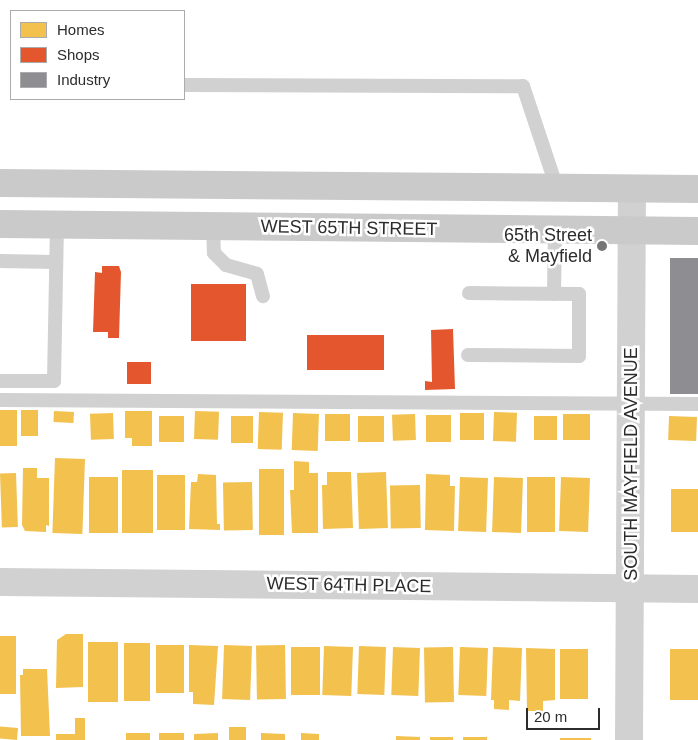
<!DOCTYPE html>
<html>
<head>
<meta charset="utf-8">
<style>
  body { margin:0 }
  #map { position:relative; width:698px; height:740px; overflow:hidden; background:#fff; font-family:Arial,sans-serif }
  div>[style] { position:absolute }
  .homes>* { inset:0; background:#f2c14e; transform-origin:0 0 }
  .shops>* { inset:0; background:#e4572e; transform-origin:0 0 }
  .industry>* { inset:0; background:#8d8d92; transform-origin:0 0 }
  .lane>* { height:14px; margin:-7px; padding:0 7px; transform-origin:7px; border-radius:7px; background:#d1d1d1 }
  .street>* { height:28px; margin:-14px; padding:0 14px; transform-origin:14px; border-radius:14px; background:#d1d1d1 }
  .secondary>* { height:28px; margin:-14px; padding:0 14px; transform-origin:14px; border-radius:14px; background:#cacaca }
  .dots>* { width:14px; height:14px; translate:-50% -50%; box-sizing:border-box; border:2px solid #fff; border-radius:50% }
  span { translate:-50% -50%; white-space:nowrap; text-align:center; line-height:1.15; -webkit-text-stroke:5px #fff; paint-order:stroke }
  .street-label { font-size:18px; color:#2c2c2c }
  .poi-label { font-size:18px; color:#2c2c2c }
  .right { translate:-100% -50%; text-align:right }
  .legend { position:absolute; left:10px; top:10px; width:175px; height:90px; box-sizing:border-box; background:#fff; border:1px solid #ababab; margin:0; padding:6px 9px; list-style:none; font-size:15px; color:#2c2c2c }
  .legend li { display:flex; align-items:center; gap:10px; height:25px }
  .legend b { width:25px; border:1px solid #ababab }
  .scale { position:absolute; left:526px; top:708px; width:74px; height:22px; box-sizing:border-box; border:2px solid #2c2c2c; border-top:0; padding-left:6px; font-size:15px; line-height:18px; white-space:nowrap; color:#2c2c2c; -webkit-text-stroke:4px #fff; paint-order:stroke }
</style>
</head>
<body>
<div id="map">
  <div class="homes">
    <div style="left:0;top:410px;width:17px;height:36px"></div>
    <div style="left:38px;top:410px;width:26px;height:17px;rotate:90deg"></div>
    <div style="left:54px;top:411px;width:20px;height:11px;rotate:3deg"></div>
    <div style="clip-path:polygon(125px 411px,152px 411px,152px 446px,132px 446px,132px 438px,125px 438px)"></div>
    <div style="left:195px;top:411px;width:24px;height:28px;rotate:2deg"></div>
    <div style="left:259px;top:412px;width:24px;height:37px;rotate:2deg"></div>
    <div style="left:494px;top:412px;width:23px;height:29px;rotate:2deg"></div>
    <div style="left:113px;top:413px;width:26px;height:23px;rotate:88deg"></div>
    <div style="left:293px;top:413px;width:26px;height:37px;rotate:2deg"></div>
    <div style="left:460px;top:413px;width:24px;height:27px"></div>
    <div style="left:325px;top:414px;width:25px;height:27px"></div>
    <div style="left:415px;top:414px;width:26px;height:23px;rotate:88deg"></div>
    <div style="left:563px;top:414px;width:27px;height:26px"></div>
    <div style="left:426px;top:415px;width:25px;height:27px"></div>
    <div style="left:159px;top:416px;width:25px;height:26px"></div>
    <div style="left:231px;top:416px;width:22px;height:27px"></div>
    <div style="left:358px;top:416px;width:26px;height:26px"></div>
    <div style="left:534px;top:416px;width:23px;height:24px"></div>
    <div style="left:669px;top:416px;width:28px;height:24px;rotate:2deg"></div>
    <div style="left:55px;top:458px;width:30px;height:75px;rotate:2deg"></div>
    <div style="clip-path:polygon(294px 461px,309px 462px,309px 473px,318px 473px,318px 533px,292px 533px,290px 490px,294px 490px)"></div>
    <div style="clip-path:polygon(23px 468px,37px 468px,37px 478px,49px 478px,49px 526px,46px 525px,46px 532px,25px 531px,22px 525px)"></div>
    <div style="left:259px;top:469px;width:25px;height:66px"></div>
    <div style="left:122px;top:470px;width:31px;height:63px"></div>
    <div style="clip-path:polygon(327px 472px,351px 472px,353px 528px,323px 529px,322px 485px,327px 485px)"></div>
    <div style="left:386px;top:472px;width:56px;height:29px;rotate:88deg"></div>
    <div style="left:16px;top:473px;width:54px;height:16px;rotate:88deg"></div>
    <div style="clip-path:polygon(198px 474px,216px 475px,217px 524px,220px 524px,220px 530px,189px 529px,191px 482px,197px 482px)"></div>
    <div style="clip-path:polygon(426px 474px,450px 475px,450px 486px,455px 486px,454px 531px,425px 530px)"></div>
    <div style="left:157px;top:475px;width:28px;height:55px"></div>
    <div style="left:89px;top:477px;width:29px;height:56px"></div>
    <div style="left:460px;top:477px;width:28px;height:54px;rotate:2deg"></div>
    <div style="left:494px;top:477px;width:29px;height:55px;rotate:2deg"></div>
    <div style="left:527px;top:477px;width:28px;height:55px"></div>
    <div style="left:561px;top:477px;width:29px;height:54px;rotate:2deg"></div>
    <div style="left:252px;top:482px;width:48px;height:29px;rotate:89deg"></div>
    <div style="left:420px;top:485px;width:43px;height:30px;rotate:89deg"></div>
    <div style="left:698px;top:489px;width:43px;height:27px;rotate:90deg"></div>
    <div style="clip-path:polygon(66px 634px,83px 634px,83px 687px,56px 688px,57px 640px)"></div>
    <div style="left:0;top:636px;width:16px;height:58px"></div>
    <div style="left:88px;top:642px;width:30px;height:60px"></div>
    <div style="left:124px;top:643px;width:26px;height:58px"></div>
    <div style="left:156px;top:645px;width:28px;height:48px"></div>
    <div style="clip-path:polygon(189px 645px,218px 646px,214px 705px,193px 704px,193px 692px,189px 692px)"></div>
    <div style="left:224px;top:645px;width:28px;height:54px;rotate:2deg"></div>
    <div style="left:285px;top:645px;width:54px;height:29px;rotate:89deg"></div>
    <div style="left:324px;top:646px;width:29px;height:49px;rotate:2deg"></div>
    <div style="left:359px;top:646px;width:27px;height:48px;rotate:2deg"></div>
    <div style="left:291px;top:647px;width:29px;height:48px"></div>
    <div style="left:393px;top:647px;width:27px;height:48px;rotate:2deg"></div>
    <div style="left:453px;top:647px;width:55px;height:29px;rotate:89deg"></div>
    <div style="left:460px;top:647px;width:28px;height:48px;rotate:2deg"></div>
    <div style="clip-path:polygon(493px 647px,522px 648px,520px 701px,509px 700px,509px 710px,494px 709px,494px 700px,491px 700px)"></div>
    <div style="clip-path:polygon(526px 648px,555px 649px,555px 700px,543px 701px,543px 711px,527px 711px)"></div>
    <div style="left:560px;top:649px;width:28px;height:50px"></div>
    <div style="left:670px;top:649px;width:28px;height:51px"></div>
    <div style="clip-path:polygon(23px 669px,47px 669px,50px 736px,21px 736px,20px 675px,23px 675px)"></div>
    <div style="clip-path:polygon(75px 718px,85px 718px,85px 740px,56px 740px,56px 734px,75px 734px)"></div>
    <div style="left:229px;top:727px;width:17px;height:13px"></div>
    <div style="left:18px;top:728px;width:12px;height:18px;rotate:95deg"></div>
    <div style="left:126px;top:733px;width:24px;height:7px"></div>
    <div style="left:159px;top:733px;width:25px;height:7px"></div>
    <div style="clip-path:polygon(218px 733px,218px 740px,194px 740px,194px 734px)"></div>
    <div style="clip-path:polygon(261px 733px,285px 734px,285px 740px,261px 740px)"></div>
    <div style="clip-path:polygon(301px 733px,319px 734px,319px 740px,301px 740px)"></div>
    <div style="clip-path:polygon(396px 736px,420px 737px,420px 740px,396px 740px)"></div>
    <div style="left:430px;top:737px;width:23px;height:3px"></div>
    <div style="left:463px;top:737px;width:24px;height:3px"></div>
    <div style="left:560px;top:738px;width:31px;height:2px"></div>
  </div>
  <div class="shops">
    <div style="clip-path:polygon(102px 266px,119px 266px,121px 272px,119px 338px,108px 338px,108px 332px,93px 332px,95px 272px,102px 273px)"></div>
    <div style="left:191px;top:284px;width:55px;height:57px"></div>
    <div style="clip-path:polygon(453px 329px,455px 389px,425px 390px,425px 381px,432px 382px,431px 330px)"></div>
    <div style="left:384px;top:335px;width:35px;height:77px;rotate:90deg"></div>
    <div style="left:127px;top:362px;width:24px;height:22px"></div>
  </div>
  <div class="industry">
    <div style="left:670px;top:258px;width:28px;height:136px"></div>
  </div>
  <div class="lane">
    <div style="left:184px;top:85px;width:339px;rotate:0.2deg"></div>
    <div style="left:523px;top:86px;width:108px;rotate:71.6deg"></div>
    <div style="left:213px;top:226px;width:27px;rotate:88deg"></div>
    <div style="left:214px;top:253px;width:17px;rotate:45deg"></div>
    <div style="left:226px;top:265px;width:32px;rotate:16deg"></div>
    <div style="left:257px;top:274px;width:23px;rotate:75deg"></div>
    <div style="left:0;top:261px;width:56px;rotate:1deg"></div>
    <div style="left:554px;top:294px;width:64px;rotate:-89.1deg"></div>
    <div style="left:468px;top:355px;width:111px;rotate:0.5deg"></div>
    <div style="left:579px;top:356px;width:62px;rotate:-90deg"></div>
    <div style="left:579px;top:294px;width:110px;rotate:-179.5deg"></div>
    <div style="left:0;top:381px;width:54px"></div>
    <div style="left:54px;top:381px;width:156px;rotate:-88.9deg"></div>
    <div style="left:0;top:400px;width:698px;rotate:0.33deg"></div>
  </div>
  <div class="street">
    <div style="left:0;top:582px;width:698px;rotate:0.57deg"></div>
    <div style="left:629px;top:740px;width:551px;rotate:-89.69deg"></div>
  </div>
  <div class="secondary">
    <div style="left:0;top:183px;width:698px;rotate:0.49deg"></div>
    <div style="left:0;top:224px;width:698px;rotate:0.57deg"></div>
  </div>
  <div class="dots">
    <div style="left:602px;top:246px;background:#767676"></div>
  </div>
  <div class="street-label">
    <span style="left:349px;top:228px;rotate:1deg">WEST 65TH STREET</span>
    <span style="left:631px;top:464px;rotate:-90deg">SOUTH MAYFIELD AVENUE</span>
    <span style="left:349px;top:585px;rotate:1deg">WEST 64TH PLACE</span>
  </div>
  <div class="poi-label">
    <span class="right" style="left:592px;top:246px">65th Street<br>&amp; Mayfield</span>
  </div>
  <ul class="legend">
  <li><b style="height:14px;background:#f2c14e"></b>Homes</li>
  <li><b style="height:14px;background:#e4572e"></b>Shops</li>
  <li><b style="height:14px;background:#8d8d92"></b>Industry</li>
  </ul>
  <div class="scale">20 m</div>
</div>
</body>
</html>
